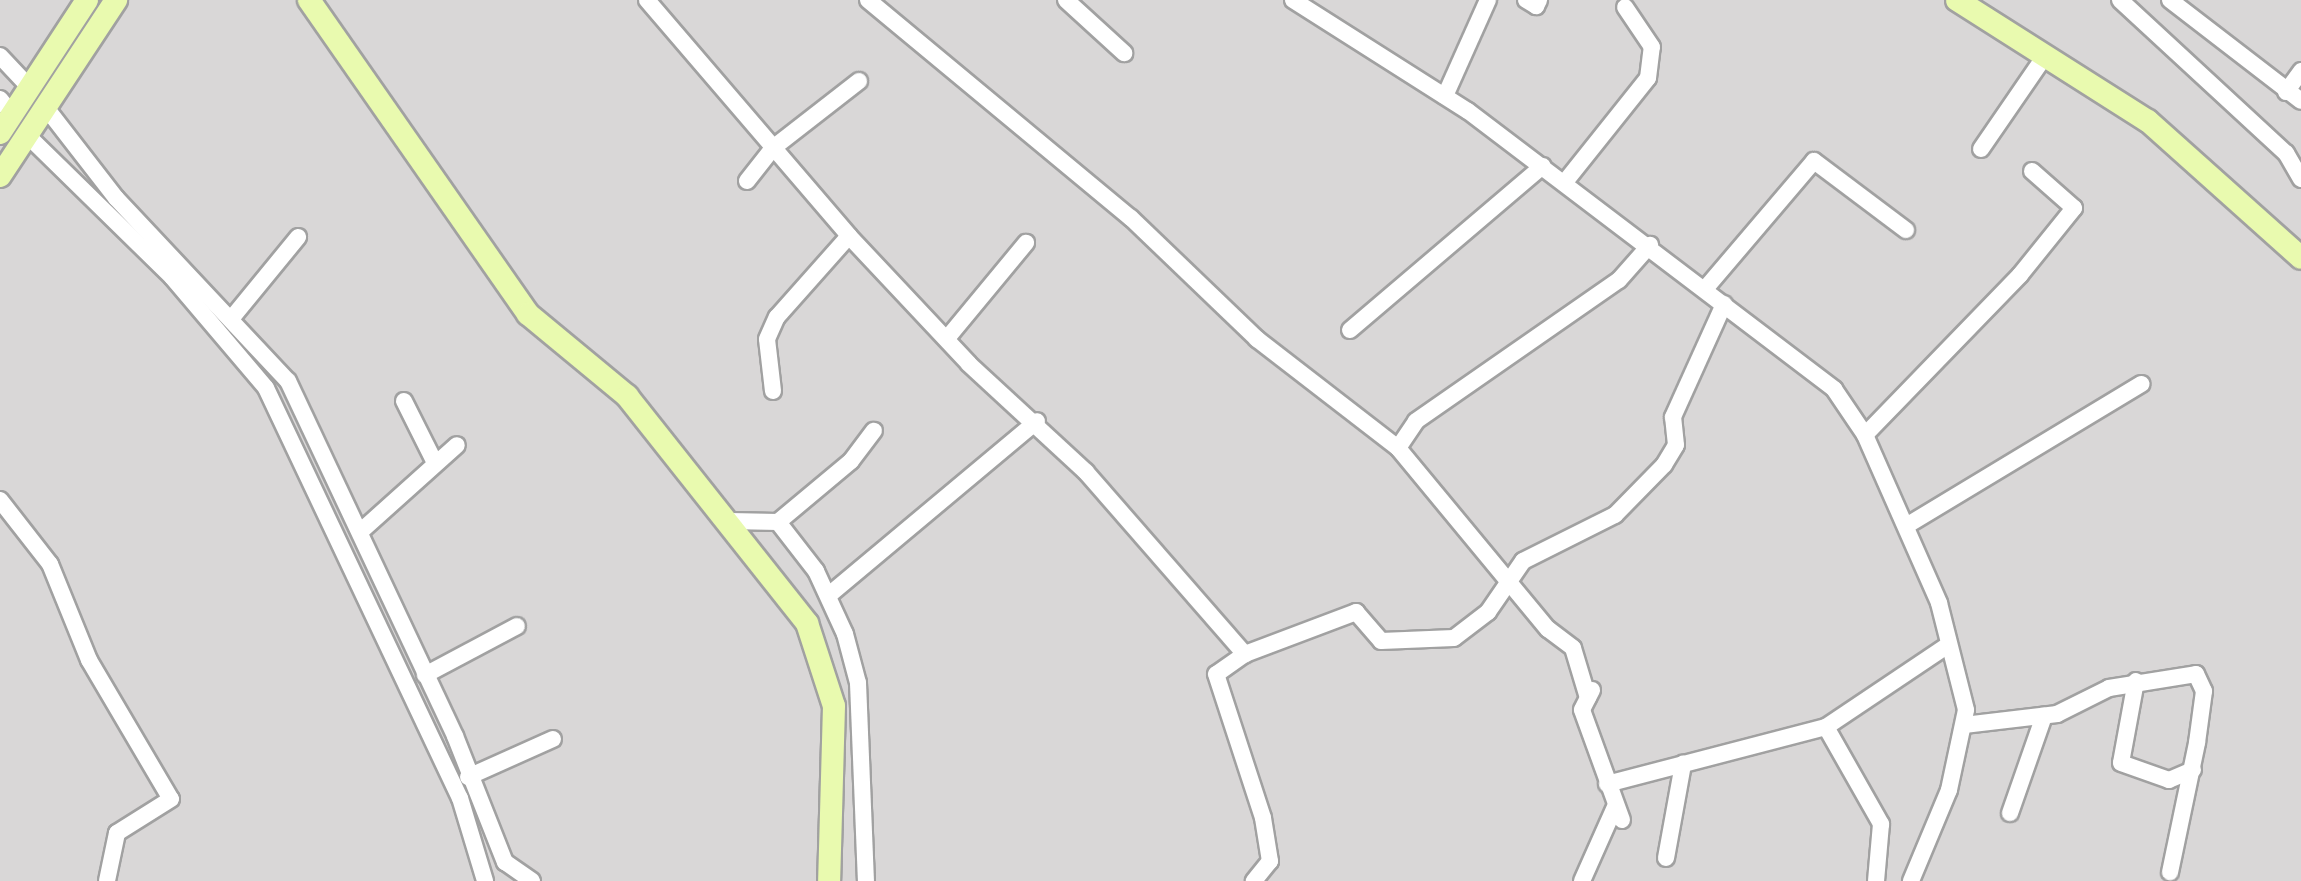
<!DOCTYPE html>
<html>
<head>
<meta charset="utf-8">
<style>
  body { margin:0 }
  #map { position:relative; width:2301px; height:881px; overflow:hidden; background:#edeadf; font-family:Manrope,sans-serif }
  div>[style] { position:absolute }
  .residential>* { inset:0; background:#d9d7d7; transform-origin:0 0 }
  .roads { filter:drop-shadow(2px 0 #a1a1a1) drop-shadow(-2px 0 #a1a1a1) drop-shadow(0 2px #a1a1a1) drop-shadow(0 -2px #a1a1a1) }
  .street>* { height:16px; margin:-8px; padding:0 8px; transform-origin:8px; border-radius:8px; background:#fff }
  .secondary>* { height:22px; margin:-11px; padding:0 11px; transform-origin:11px; border-radius:11px; background:#e9faaf }
  span { translate:-50% -50%; white-space:nowrap; text-align:center; line-height:1.15; -webkit-text-stroke:6px #fff; paint-order:stroke }
</style>
</head>
<body>
<div id="map">
  <div class="residential">
    <div style="left:0;top:0;width:2301px;height:881px"></div>
  </div>
  <div class="roads">
    <div class="street">
      <div style="left:647px;top:0;width:311px;rotate:49.4deg"></div>
      <div style="left:849px;top:236px;width:175px;rotate:46.8deg"></div>
      <div style="left:969px;top:364px;width:159px;rotate:42.7deg"></div>
      <div style="left:1086px;top:472px;width:242px;rotate:48.9deg"></div>
      <div style="left:1245px;top:654px;width:119px;rotate:-20.7deg"></div>
      <div style="left:1356px;top:612px;width:38px;rotate:49deg"></div>
      <div style="left:1381px;top:641px;width:73px;rotate:-2.4deg"></div>
      <div style="left:1454px;top:638px;width:43px;rotate:-37.4deg"></div>
      <div style="left:1488px;top:612px;width:62px;rotate:-55.5deg"></div>
      <div style="left:1523px;top:561px;width:103px;rotate:-26.6deg"></div>
      <div style="left:1615px;top:515px;width:70px;rotate:-45.6deg"></div>
      <div style="left:1664px;top:465px;width:23px;rotate:-59deg"></div>
      <div style="left:1676px;top:445px;width:28px;rotate:-96deg"></div>
      <div style="left:1673px;top:417px;width:124px;rotate:-65.7deg"></div>
      <div style="left:868px;top:0;width:342px;rotate:39.7deg"></div>
      <div style="left:1131px;top:218px;width:175px;rotate:43.8deg"></div>
      <div style="left:1257px;top:339px;width:178px;rotate:37.7deg"></div>
      <div style="left:1398px;top:448px;width:235px;rotate:50.4deg"></div>
      <div style="left:1548px;top:629px;width:31px;rotate:37deg"></div>
      <div style="left:1573px;top:648px;width:52px;rotate:73.3deg"></div>
      <div style="left:1066px;top:0;width:79px;rotate:42.4deg"></div>
      <div style="left:1293px;top:0;width:207px;rotate:32.4deg"></div>
      <div style="left:1468px;top:111px;width:460px;rotate:37.2deg"></div>
      <div style="left:1834px;top:389px;width:55px;rotate:56deg"></div>
      <div style="left:1865px;top:435px;width:184px;rotate:66.2deg"></div>
      <div style="left:1939px;top:603px;width:110px;rotate:75.8deg"></div>
      <div style="left:1966px;top:710px;width:82px;rotate:102deg"></div>
      <div style="left:1949px;top:790px;width:99px;rotate:112.7deg"></div>
      <div style="left:1526px;top:0;width:12px;rotate:31deg"></div>
      <div style="left:1536px;top:6px;width:7px;rotate:-63deg"></div>
      <div style="left:2120px;top:0;width:226px;rotate:42.7deg"></div>
      <div style="left:2286px;top:153px;width:30px;rotate:60deg"></div>
      <div style="left:2170px;top:0;width:165px;rotate:37.6deg"></div>
      <div style="left:0;top:56px;width:44px;rotate:46.8deg"></div>
      <div style="left:2286px;top:92px;width:26px;rotate:-54deg"></div>
      <div style="left:1445px;top:96px;width:105px;rotate:-65.9deg"></div>
      <div style="left:0;top:99px;width:19px;rotate:51deg"></div>
      <div style="left:47px;top:109px;width:113px;rotate:52.2deg"></div>
      <div style="left:116px;top:198px;width:251px;rotate:46.8deg"></div>
      <div style="left:288px;top:381px;width:392px;rotate:64.8deg"></div>
      <div style="left:455px;top:736px;width:136px;rotate:68.4deg"></div>
      <div style="left:505px;top:862px;width:33px;rotate:35deg"></div>
      <div style="left:28px;top:136px;width:202px;rotate:44.4deg"></div>
      <div style="left:172px;top:277px;width:145px;rotate:49.7deg"></div>
      <div style="left:266px;top:388px;width:454px;rotate:64.7deg"></div>
      <div style="left:460px;top:798px;width:87px;rotate:73.2deg"></div>
      <div style="left:1981px;top:149px;width:113px;rotate:-55.5deg"></div>
      <div style="left:747px;top:181px;width:42px;rotate:-51.8deg"></div>
      <div style="left:773px;top:148px;width:109px;rotate:-37.9deg"></div>
      <div style="left:1565px;top:182px;width:133px;rotate:-51.4deg"></div>
      <div style="left:1648px;top:78px;width:31px;rotate:-83deg"></div>
      <div style="left:1652px;top:47px;width:48px;rotate:-124deg"></div>
      <div style="left:1705px;top:289px;width:168px;rotate:-49.6deg"></div>
      <div style="left:1814px;top:161px;width:115px;rotate:36.9deg"></div>
      <div style="left:231px;top:319px;width:106px;rotate:-50.7deg"></div>
      <div style="left:1350px;top:330px;width:253px;rotate:-40.4deg"></div>
      <div style="left:949px;top:336px;width:121px;rotate:-50.4deg"></div>
      <div style="left:773px;top:391px;width:52px;rotate:-96.6deg"></div>
      <div style="left:767px;top:339px;width:24px;rotate:-66deg"></div>
      <div style="left:777px;top:317px;width:108px;rotate:-48.4deg"></div>
      <div style="left:404px;top:401px;width:69px;rotate:63.4deg"></div>
      <div style="left:1865px;top:435px;width:223px;rotate:-45.9deg"></div>
      <div style="left:2020px;top:275px;width:86px;rotate:-51.1deg"></div>
      <div style="left:2074px;top:208px;width:56px;rotate:-138.6deg"></div>
      <div style="left:1398px;top:448px;width:32px;rotate:-56deg"></div>
      <div style="left:1416px;top:421px;width:247px;rotate:-34.8deg"></div>
      <div style="left:1619px;top:280px;width:47px;rotate:-48.5deg"></div>
      <div style="left:0;top:500px;width:81px;rotate:52deg"></div>
      <div style="left:50px;top:564px;width:104px;rotate:67.9deg"></div>
      <div style="left:89px;top:660px;width:161px;rotate:59.5deg"></div>
      <div style="left:171px;top:799px;width:64px;rotate:147.8deg"></div>
      <div style="left:117px;top:833px;width:49px;rotate:101.8deg"></div>
      <div style="left:730px;top:521px;width:48px;rotate:1.2deg"></div>
      <div style="left:778px;top:522px;width:62px;rotate:52.2deg"></div>
      <div style="left:816px;top:571px;width:69px;rotate:65.3deg"></div>
      <div style="left:845px;top:634px;width:51px;rotate:75.1deg"></div>
      <div style="left:858px;top:683px;width:198px;rotate:87.7deg"></div>
      <div style="left:778px;top:522px;width:95px;rotate:-39.9deg"></div>
      <div style="left:851px;top:461px;width:38px;rotate:-53deg"></div>
      <div style="left:1906px;top:526px;width:275px;rotate:-31.1deg"></div>
      <div style="left:360px;top:532px;width:130px;rotate:-41.9deg"></div>
      <div style="left:829px;top:595px;width:271px;rotate:-39.9deg"></div>
      <div style="left:1245px;top:654px;width:35px;rotate:145deg"></div>
      <div style="left:1216px;top:674px;width:151px;rotate:71.9deg"></div>
      <div style="left:1263px;top:818px;width:44px;rotate:80.8deg"></div>
      <div style="left:1270px;top:861px;width:26px;rotate:129deg"></div>
      <div style="left:425px;top:675px;width:104px;rotate:-28deg"></div>
      <div style="left:2136px;top:681px;width:83px;rotate:100.4deg"></div>
      <div style="left:2121px;top:763px;width:51px;rotate:19.5deg"></div>
      <div style="left:2169px;top:780px;width:26px;rotate:-23deg"></div>
      <div style="left:1592px;top:690px;width:22px;rotate:117deg"></div>
      <div style="left:1582px;top:710px;width:117px;rotate:70deg"></div>
      <div style="left:1964px;top:725px;width:94px;rotate:-6.7deg"></div>
      <div style="left:2057px;top:714px;width:58px;rotate:-26.6deg"></div>
      <div style="left:2109px;top:688px;width:88px;rotate:-9.1deg"></div>
      <div style="left:2196px;top:674px;width:19px;rotate:65deg"></div>
      <div style="left:2204px;top:691px;width:52px;rotate:97.7deg"></div>
      <div style="left:2197px;top:743px;width:132px;rotate:101.8deg"></div>
      <div style="left:1826px;top:727px;width:112px;rotate:60.4deg"></div>
      <div style="left:1881px;top:824px;width:57px;rotate:95deg"></div>
      <div style="left:468px;top:777px;width:93px;rotate:-24.1deg"></div>
      <div style="left:1607px;top:784px;width:226px;rotate:-14.6deg"></div>
      <div style="left:1826px;top:727px;width:147px;rotate:-33.9deg"></div>
      <div style="left:2010px;top:813px;width:103px;rotate:-70.7deg"></div>
      <div style="left:1666px;top:858px;width:96px;rotate:-79.7deg"></div>
      <div style="left:1582px;top:881px;width:81px;rotate:-66deg"></div>
    </div>
    <div class="secondary">
      <div style="left:309px;top:0;width:383px;rotate:55.1deg"></div>
      <div style="left:528px;top:314px;width:129px;rotate:39.6deg"></div>
      <div style="left:627px;top:396px;width:290px;rotate:51.6deg"></div>
      <div style="left:807px;top:623px;width:87px;rotate:72deg"></div>
      <div style="left:834px;top:706px;width:175px;rotate:91.6deg"></div>
      <div style="left:1957px;top:0;width:226px;rotate:32.4deg"></div>
      <div style="left:2148px;top:121px;width:205px;rotate:41.8deg"></div>
      <div style="left:0;top:133px;width:159px;rotate:-56.8deg"></div>
      <div style="left:0;top:176px;width:211px;rotate:-56.6deg"></div>
    </div>
  </div>
</div>
</body>
</html>
